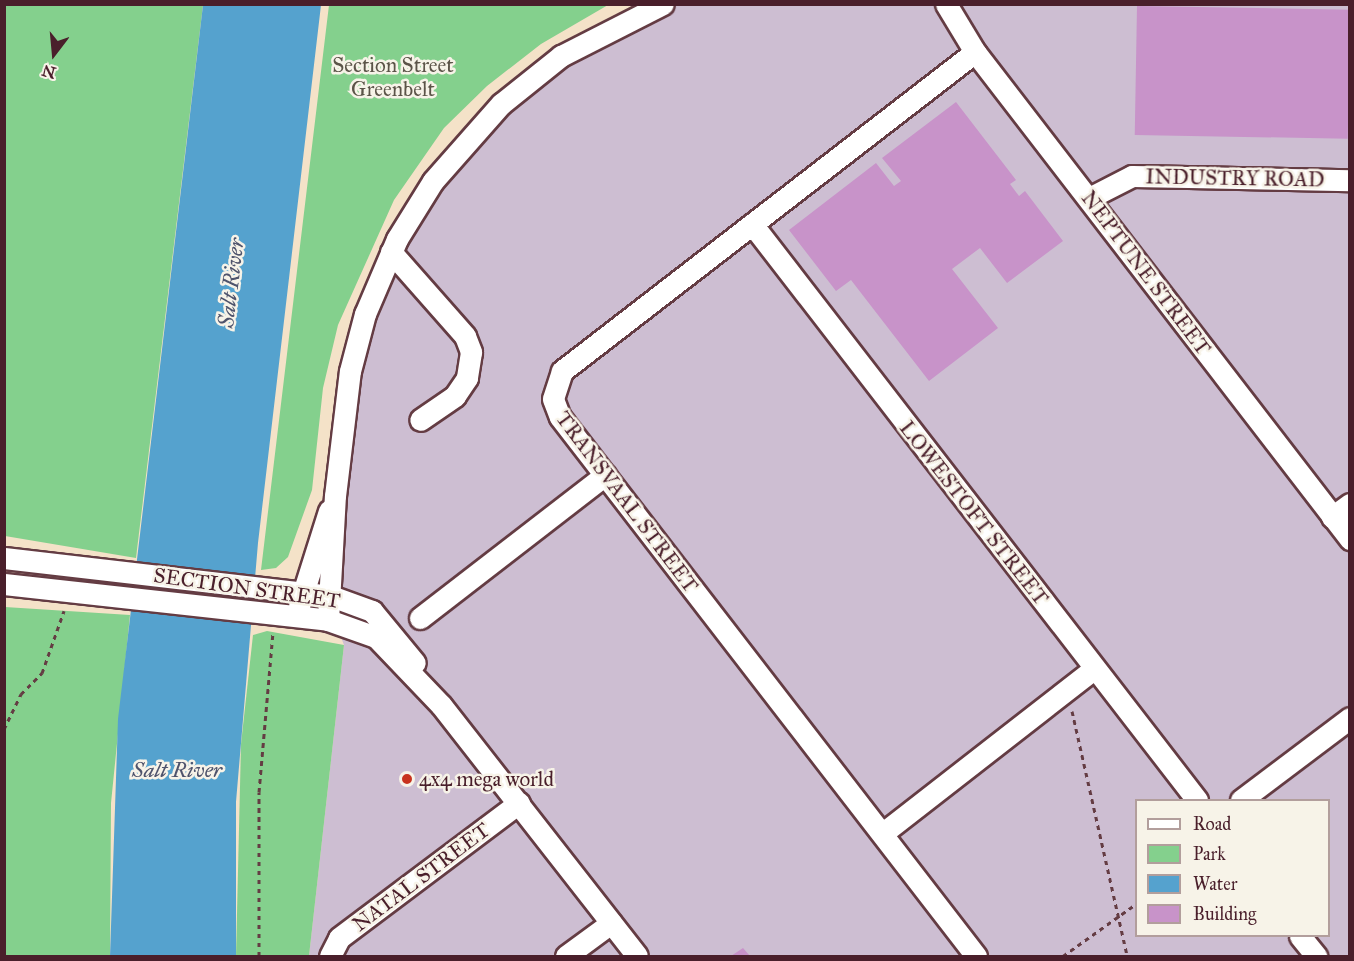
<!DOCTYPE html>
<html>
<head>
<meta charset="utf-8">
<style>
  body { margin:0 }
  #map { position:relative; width:1354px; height:961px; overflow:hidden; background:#f4e2c8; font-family:"IM FELL Great Primer",serif }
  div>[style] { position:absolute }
  .industrial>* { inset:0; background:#cdbed2 }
  .green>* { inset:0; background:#84d08d }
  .water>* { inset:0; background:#55a2ce }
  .building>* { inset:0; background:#c893c9; transform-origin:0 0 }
  .path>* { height:3px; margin-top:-1.5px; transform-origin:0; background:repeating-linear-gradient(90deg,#643c43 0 4.5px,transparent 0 9px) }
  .roads { filter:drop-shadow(2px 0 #643c43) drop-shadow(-2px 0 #643c43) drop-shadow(0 2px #643c43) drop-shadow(0 -2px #643c43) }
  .minor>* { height:21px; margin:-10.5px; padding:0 10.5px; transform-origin:10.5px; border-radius:10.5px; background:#fff }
  .dots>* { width:16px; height:16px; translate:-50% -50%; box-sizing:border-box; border:3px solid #f7f3e8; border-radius:50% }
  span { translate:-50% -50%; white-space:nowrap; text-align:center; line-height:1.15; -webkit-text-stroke:5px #f7f3e8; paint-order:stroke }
  .park-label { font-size:21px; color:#5b5448 }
  .street-label { font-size:21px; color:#4a1f2b }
  .poi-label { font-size:21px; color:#4a1f2b }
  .left { translate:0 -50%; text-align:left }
  .water-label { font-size:22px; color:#4e536c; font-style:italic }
  .frame { position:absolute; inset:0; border:6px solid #4a1f2b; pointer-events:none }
  .legend { position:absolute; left:1135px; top:799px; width:195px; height:138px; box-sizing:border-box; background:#f7f3e8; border:2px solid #b29e9c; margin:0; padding:8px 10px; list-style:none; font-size:18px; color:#4a1f2b }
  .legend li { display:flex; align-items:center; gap:12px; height:30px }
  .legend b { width:30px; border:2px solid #b29e9c }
  .north { position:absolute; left:24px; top:24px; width:60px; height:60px; -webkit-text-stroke:4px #f7f3e8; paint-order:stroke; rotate:196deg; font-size:16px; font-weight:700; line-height:24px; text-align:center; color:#4a1f2b }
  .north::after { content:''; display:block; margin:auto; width:21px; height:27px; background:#4a1f2b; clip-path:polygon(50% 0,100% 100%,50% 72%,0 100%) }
</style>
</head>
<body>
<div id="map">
  <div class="industrial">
    <div style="clip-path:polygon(evenodd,668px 5px,1349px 5px,1349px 956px,309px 956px,344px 645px,321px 585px,346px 396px,408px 221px,529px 82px,668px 5px,1136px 800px,1328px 800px,1328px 936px,1136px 936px,1136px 800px)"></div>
  </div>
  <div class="green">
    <div style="clip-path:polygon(5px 4px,203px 5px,136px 558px,5px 536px)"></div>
    <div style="clip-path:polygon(329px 5px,608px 5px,541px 44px,487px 86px,444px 128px,394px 200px,338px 325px,323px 388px,312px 490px,288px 557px,276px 568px,261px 570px)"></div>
    <div style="clip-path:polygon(5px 607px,130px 615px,111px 803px,110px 956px,5px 956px)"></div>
    <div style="clip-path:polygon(267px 631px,344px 645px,309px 956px,236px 956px,241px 744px,253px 635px)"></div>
  </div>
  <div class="water">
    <div style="clip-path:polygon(203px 5px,321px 5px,258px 543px,236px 802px,236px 956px,110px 956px,118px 719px)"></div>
  </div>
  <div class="building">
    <div style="left:1137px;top:6px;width:213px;height:129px;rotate:1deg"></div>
    <div style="clip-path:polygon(956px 102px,1016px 180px,1010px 184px,1019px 196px,1025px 191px,1063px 241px,1007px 283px,980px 248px,952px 269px,998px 328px,929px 381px,851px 280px,836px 291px,789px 230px,876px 163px,894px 186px,901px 181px,882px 158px)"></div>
    <div style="clip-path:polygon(743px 948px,750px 956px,731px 956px)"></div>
  </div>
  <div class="path">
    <div style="left:1072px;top:711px;width:251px;rotate:77.3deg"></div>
    <div style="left:4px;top:729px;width:39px;rotate:-64deg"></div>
    <div style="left:21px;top:694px;width:30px;rotate:-45deg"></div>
    <div style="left:42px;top:673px;width:66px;rotate:-70.5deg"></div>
    <div style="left:259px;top:956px;width:164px;rotate:-90deg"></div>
    <div style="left:259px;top:792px;width:161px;rotate:-85deg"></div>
    <div style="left:1063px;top:956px;width:90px;rotate:-35.5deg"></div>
  </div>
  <div class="roads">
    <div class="minor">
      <div style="left:946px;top:4px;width:56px;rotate:58.9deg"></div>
      <div style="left:975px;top:52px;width:615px;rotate:52.4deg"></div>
      <div style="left:975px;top:52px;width:522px;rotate:142.32deg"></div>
      <div style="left:562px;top:371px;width:29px;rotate:108deg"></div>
      <div style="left:553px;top:399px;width:19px;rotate:69deg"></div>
      <div style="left:560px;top:417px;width:681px;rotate:52.34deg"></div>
      <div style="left:1089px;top:198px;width:48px;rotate:-27.1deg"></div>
      <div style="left:1132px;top:176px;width:218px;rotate:1.1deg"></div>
      <div style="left:752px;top:224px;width:728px;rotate:52.31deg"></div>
      <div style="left:391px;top:252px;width:112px;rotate:48.6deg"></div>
      <div style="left:465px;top:336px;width:17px;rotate:69deg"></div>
      <div style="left:471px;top:352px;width:26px;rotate:99deg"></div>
      <div style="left:467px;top:378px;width:22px;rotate:124deg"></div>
      <div style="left:455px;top:396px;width:42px;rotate:145.6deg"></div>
      <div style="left:1332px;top:517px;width:22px;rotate:-36deg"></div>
      <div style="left:4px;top:558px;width:329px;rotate:6.6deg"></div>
      <div style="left:331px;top:596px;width:44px;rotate:20.1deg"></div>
      <div style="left:372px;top:611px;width:67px;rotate:50.4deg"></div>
      <div style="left:4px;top:584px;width:326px;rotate:6.3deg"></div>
      <div style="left:328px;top:620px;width:51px;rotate:19.5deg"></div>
      <div style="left:376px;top:637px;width:94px;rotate:46.3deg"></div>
      <div style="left:441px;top:705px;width:318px;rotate:52deg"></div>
      <div style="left:299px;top:606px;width:100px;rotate:-72.5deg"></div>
      <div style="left:420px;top:618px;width:234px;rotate:-37.7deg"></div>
      <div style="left:328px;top:620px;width:124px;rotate:-86.8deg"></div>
      <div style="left:335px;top:496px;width:126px;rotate:-83.2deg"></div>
      <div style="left:350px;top:371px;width:59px;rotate:-75.3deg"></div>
      <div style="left:365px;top:314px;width:82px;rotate:-66.9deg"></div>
      <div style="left:397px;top:239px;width:68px;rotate:-58.2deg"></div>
      <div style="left:433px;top:181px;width:103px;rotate:-48.6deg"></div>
      <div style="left:501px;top:104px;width:77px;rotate:-38.7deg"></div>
      <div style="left:561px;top:56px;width:114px;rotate:-27deg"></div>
      <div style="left:1241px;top:800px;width:136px;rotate:-37deg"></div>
      <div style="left:883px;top:833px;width:267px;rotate:-37.9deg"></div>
      <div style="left:1300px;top:936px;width:26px;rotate:51deg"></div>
      <div style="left:330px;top:956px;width:20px;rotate:-63deg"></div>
      <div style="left:339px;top:938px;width:225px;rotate:-36.9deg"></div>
      <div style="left:566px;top:956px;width:56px;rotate:-36.3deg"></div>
    </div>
  </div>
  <div class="dots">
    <div style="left:407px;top:779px;background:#c8321e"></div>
  </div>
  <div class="park-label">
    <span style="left:393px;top:77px">Section Street<br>Greenbelt</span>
  </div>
  <div class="street-label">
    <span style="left:1235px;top:178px;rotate:1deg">INDUSTRY ROAD</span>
    <span style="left:1146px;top:273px;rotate:53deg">NEPTUNE STREET</span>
    <span style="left:627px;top:502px;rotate:53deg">TRANSVAAL STREET</span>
    <span style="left:974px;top:513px;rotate:52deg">LOWESTOFT STREET</span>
    <span style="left:247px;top:588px;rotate:8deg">SECTION STREET</span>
    <span style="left:421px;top:877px;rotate:-37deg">NATAL STREET</span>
  </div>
  <div class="poi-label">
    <span class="left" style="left:419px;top:779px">4x4 mega world</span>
  </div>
  <div class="water-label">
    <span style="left:231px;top:283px;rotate:-83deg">Salt River</span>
    <span style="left:177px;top:770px">Salt River</span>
  </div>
  <div class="frame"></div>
  <ul class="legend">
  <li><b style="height:8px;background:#fff"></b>Road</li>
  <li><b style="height:16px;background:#84d08d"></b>Park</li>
  <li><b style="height:16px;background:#55a2ce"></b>Water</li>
  <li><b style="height:16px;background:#c893c9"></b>Building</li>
  </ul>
  <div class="north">N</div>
</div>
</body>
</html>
